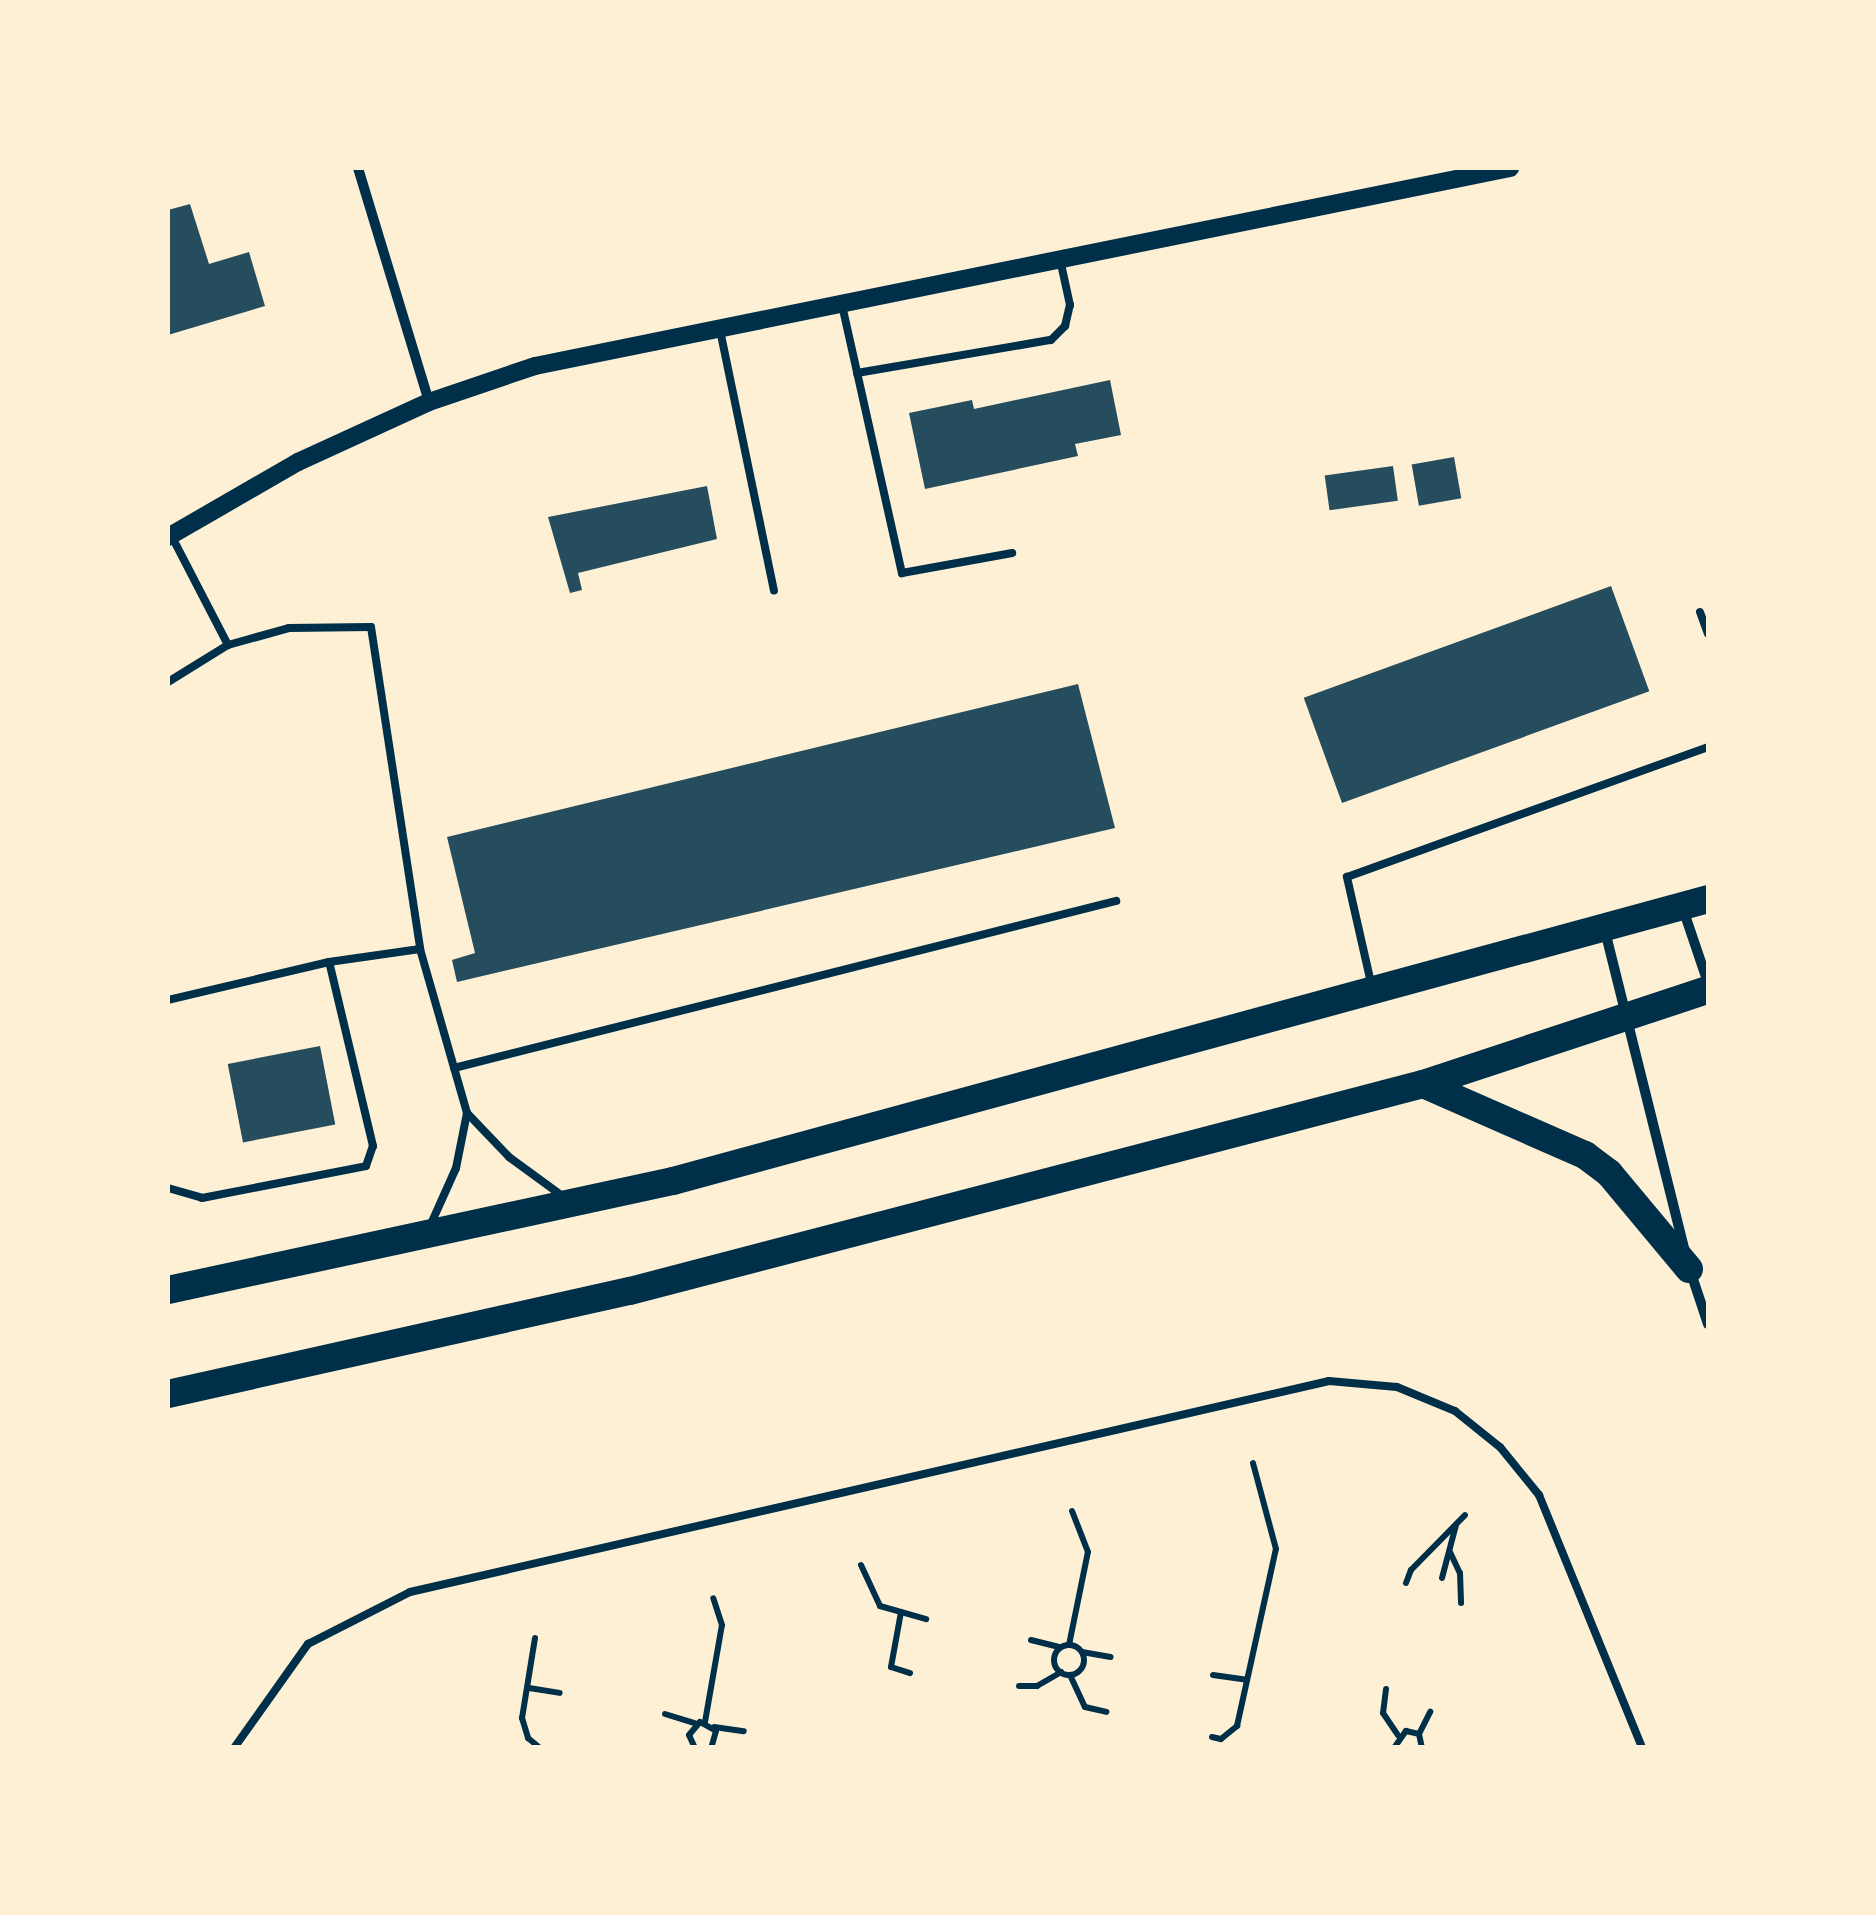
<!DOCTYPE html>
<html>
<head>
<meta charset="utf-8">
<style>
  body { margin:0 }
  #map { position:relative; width:1876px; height:1915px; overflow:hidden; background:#fdf0d5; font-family:Barlow,sans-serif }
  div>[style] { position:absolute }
  .building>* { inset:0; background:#264d5e; transform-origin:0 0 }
  .path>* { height:6px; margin:-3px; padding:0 3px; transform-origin:3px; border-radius:3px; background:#003049 }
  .path>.ring { margin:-3px; padding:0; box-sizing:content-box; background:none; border:6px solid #003049; border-radius:50% }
  .service>* { height:8px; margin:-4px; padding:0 4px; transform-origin:4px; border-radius:4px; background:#003049 }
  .minor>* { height:10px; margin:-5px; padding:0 5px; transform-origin:5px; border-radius:5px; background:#003049 }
  .tertiary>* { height:18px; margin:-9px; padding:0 9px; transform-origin:9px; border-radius:9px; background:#003049 }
  .trunk>* { height:28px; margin:-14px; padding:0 14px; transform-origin:14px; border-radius:14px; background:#003049 }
  span { translate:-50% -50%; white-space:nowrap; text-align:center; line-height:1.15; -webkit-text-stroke:8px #fdf0d5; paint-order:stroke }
  .frame { position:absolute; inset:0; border:170px solid #fdf0d5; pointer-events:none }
</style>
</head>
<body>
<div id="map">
  <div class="building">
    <div style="clip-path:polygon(190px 204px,209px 264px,249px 252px,265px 306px,168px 335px,168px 210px)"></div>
    <div style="clip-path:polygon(1110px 380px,1121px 435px,1075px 444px,1078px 456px,925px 489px,909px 413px,972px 400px,974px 409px)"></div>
    <div style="left:1454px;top:457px;width:42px;height:43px;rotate:80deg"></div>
    <div style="left:1393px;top:466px;width:35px;height:69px;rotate:82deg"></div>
    <div style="clip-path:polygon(707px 486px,717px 539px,578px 573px,582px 590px,570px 593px,548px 517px)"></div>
    <div style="left:1611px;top:586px;width:112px;height:327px;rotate:70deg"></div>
    <div style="clip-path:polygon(1078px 684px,1115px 828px,457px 982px,452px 960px,475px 953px,447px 837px)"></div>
    <div style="left:320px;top:1046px;width:80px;height:94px;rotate:79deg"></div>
  </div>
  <div class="path">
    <div style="left:1450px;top:1552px;width:23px;rotate:65deg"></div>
    <div style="left:1460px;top:1573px;width:30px;rotate:88deg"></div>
    <div style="left:861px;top:1565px;width:45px;rotate:65.1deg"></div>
    <div style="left:880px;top:1606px;width:48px;rotate:15.8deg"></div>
    <div style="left:1442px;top:1578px;width:55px;rotate:-75.2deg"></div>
    <div style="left:1406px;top:1583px;width:14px;rotate:-69deg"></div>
    <div style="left:1411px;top:1570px;width:77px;rotate:-45.5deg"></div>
    <div style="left:901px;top:1612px;width:56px;rotate:100.3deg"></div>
    <div style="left:891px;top:1667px;width:20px;rotate:18deg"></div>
    <div style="left:535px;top:1638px;width:81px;rotate:99.2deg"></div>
    <div style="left:522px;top:1718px;width:21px;rotate:73deg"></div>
    <div style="left:528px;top:1738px;width:16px;rotate:40deg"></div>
    <div style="left:1031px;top:1640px;width:29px;rotate:14deg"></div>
    <div style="left:1069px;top:1645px;width:95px;rotate:-78.5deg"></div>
    <div style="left:1088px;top:1552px;width:44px;rotate:-111.3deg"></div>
    <div class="ring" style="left:1054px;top:1645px;width:24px;height:24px"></div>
    <div style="left:1082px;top:1652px;width:29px;rotate:10deg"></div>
    <div style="left:1070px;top:1675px;width:35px;rotate:65deg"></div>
    <div style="left:1085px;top:1707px;width:22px;rotate:13deg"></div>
    <div style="left:1213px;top:1675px;width:34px;rotate:8deg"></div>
    <div style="left:1019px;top:1686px;width:18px"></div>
    <div style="left:1037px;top:1686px;width:28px;rotate:-30deg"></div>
    <div style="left:529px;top:1688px;width:31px;rotate:9deg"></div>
    <div style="left:1386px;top:1689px;width:24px;rotate:97deg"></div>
    <div style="left:1383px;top:1713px;width:27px;rotate:56deg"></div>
    <div style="left:665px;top:1714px;width:31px;rotate:17deg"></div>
    <div style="left:705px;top:1722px;width:98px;rotate:-80.1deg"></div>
    <div style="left:722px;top:1625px;width:28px;rotate:-108deg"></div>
    <div style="left:714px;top:1727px;width:30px;rotate:8deg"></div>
    <div style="left:1419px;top:1734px;width:25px;rotate:-63deg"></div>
    <div style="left:1212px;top:1737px;width:9px;rotate:13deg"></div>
    <div style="left:1221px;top:1739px;width:21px;rotate:-39deg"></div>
    <div style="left:1237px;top:1726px;width:181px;rotate:-77.6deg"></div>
    <div style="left:1276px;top:1549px;width:89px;rotate:-105deg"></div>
    <div style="left:695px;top:1748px;width:14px;rotate:-115deg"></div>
    <div style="left:689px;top:1735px;width:17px;rotate:-50deg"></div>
    <div style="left:700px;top:1722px;width:18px;rotate:29deg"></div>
    <div style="left:716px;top:1731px;width:18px;rotate:106deg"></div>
    <div style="left:1394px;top:1748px;width:21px;rotate:-55deg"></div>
    <div style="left:1406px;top:1731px;width:13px;rotate:13deg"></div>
    <div style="left:1419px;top:1734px;width:14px;rotate:78deg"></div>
  </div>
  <div class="service">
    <div style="left:842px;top:305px;width:275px;rotate:77.4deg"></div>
    <div style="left:902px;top:573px;width:112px;rotate:-10.3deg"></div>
    <div style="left:720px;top:330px;width:266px;rotate:78.3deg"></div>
    <div style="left:857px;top:373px;width:197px;rotate:-9.7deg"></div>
    <div style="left:1051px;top:340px;width:20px;rotate:-45deg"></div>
    <div style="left:1065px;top:326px;width:22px;rotate:-77deg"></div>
    <div style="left:1070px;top:305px;width:47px;rotate:-102.3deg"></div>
    <div style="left:171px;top:535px;width:124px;rotate:62.6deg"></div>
    <div style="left:1700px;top:612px;width:23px;rotate:70deg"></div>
    <div style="left:168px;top:682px;width:70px;rotate:-31.7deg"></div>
    <div style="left:228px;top:645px;width:63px;rotate:-15.6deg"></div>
    <div style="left:289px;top:628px;width:82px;rotate:-0.7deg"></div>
    <div style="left:371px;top:627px;width:326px;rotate:81.3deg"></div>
    <div style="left:420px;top:949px;width:92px;rotate:171.9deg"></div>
    <div style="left:329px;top:962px;width:165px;rotate:166.7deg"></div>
    <div style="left:420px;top:949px;width:171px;rotate:74deg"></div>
    <div style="left:467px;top:1113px;width:56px;rotate:101.3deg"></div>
    <div style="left:456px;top:1168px;width:64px;rotate:114.1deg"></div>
    <div style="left:1371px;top:983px;width:109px;rotate:-102.8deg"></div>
    <div style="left:1347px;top:877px;width:384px;rotate:-19.8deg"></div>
    <div style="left:454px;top:1068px;width:683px;rotate:-14.16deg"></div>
    <div style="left:467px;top:1113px;width:61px;rotate:46.3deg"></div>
    <div style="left:509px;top:1157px;width:64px;rotate:36.2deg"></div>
    <div style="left:168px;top:1188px;width:35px;rotate:16deg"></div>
    <div style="left:202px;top:1198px;width:167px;rotate:-11deg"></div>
    <div style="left:366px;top:1166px;width:21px;rotate:-71deg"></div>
    <div style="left:373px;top:1146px;width:189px;rotate:-103.4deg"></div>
    <div style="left:234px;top:1748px;width:128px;rotate:-54.6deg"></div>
    <div style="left:308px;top:1644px;width:114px;rotate:-27deg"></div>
    <div style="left:410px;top:1592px;width:943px;rotate:-12.93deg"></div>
    <div style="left:1329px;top:1381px;width:68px;rotate:5deg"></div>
    <div style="left:1397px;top:1387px;width:63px;rotate:22.5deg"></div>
    <div style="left:1455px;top:1411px;width:58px;rotate:38.7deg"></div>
    <div style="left:1500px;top:1447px;width:62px;rotate:50.9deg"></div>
    <div style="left:1539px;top:1495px;width:273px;rotate:67.8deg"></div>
  </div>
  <div class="minor">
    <div style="left:358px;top:168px;width:245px;rotate:73.1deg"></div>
    <div style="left:1683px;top:909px;width:78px;rotate:71.3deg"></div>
    <div style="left:1605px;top:931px;width:328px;rotate:76deg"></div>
    <div style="left:1690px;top:1270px;width:57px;rotate:71.6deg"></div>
  </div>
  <div class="tertiary">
    <div style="left:168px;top:537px;width:150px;rotate:-30deg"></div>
    <div style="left:298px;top:462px;width:144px;rotate:-24.6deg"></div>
    <div style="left:429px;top:402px;width:112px;rotate:-18.8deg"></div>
    <div style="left:535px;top:366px;width:995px;rotate:-11.48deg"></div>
  </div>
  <div class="trunk">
    <div style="left:1423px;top:1084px;width:177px;rotate:23.7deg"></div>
    <div style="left:1585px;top:1155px;width:30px;rotate:37deg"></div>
    <div style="left:1609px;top:1173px;width:125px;rotate:50.2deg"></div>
    <div style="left:168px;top:1290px;width:517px;rotate:-12.18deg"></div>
    <div style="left:673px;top:1181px;width:1073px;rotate:-15.24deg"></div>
    <div style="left:168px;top:1394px;width:473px;rotate:-12.6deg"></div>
    <div style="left:630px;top:1291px;width:820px;rotate:-14.63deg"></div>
    <div style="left:1423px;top:1084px;width:300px;rotate:-18.3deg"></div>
  </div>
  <div class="frame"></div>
</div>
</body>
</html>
